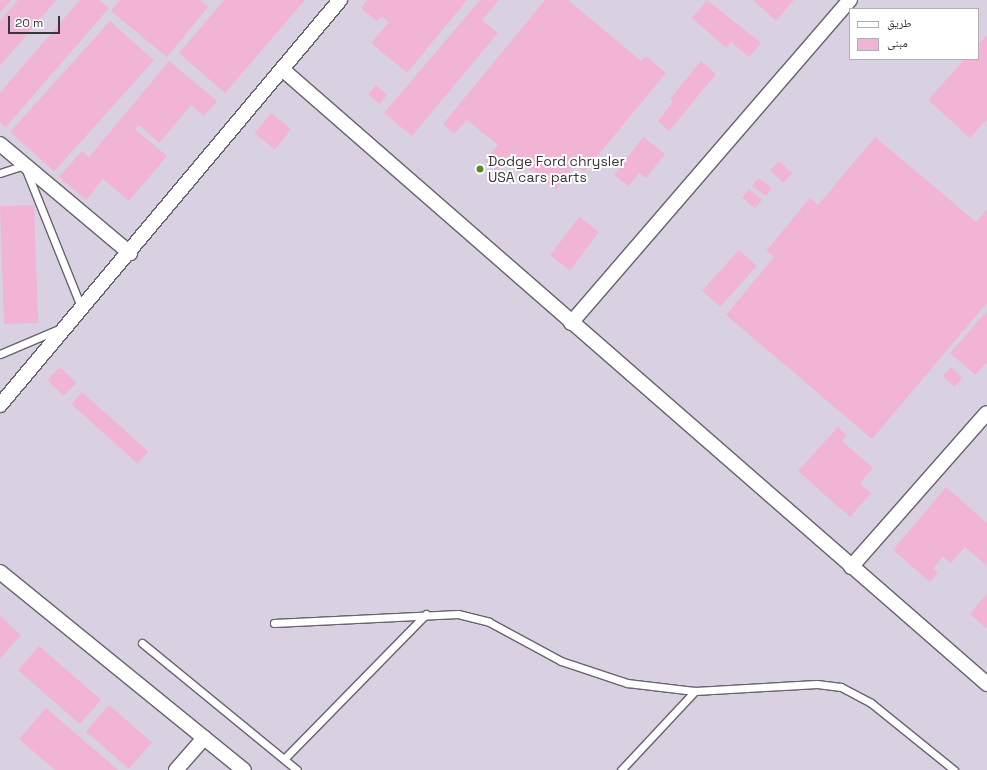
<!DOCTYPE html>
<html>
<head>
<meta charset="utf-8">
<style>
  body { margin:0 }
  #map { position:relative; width:987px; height:770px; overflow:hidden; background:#e3dde7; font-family:"Space Grotesk","Noto Naskh Arabic",sans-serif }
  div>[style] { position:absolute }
  .built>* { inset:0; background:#d9d0e1 }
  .building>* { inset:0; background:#f2b4d5; transform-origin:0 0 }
  .roads { filter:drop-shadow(1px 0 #68636c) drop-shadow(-1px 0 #68636c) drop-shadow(0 1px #68636c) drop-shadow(0 -1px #68636c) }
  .service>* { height:7px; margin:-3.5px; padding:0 3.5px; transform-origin:3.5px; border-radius:3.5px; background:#fff }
  .minor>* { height:14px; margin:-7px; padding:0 7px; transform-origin:7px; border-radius:7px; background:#fff }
  .dots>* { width:11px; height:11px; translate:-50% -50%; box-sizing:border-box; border:2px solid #fff; border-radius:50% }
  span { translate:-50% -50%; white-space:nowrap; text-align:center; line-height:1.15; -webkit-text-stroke:4px #fff; paint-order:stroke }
  .poi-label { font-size:14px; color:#38363a }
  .left { translate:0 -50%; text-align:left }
  .legend { position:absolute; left:849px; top:8px; width:130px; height:52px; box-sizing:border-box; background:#fff; border:1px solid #afafb0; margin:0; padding:5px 7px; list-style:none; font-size:12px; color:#38363a }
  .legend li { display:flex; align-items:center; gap:8px; height:20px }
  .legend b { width:20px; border:1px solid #afafb0 }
  .scale { position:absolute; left:8px; top:16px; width:52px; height:18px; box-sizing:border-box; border:2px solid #38363a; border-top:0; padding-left:5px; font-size:12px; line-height:14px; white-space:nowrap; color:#38363a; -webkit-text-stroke:3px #fff; paint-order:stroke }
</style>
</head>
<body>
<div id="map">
  <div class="built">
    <div style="clip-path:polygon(evenodd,0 0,987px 0,987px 770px,0 770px,0 0,850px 9px,978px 9px,978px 59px,850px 59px,850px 9px)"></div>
  </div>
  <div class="building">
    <div style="clip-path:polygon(0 0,11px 0,0 13px)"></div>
    <div style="clip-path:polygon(18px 0,56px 0,0 66px,0 21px)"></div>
    <div style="clip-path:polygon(80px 0,99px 0,109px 8px,6px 127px,0 122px,0 93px)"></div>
    <div style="clip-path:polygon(120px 0,200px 0,208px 7px,167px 57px,111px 11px)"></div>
    <div style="clip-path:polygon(224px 0,305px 0,225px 93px,179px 53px)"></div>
    <div style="clip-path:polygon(367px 0,467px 0,407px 73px,371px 43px,389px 22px,382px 16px,377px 21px,361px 8px)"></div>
    <div style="clip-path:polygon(480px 0,499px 0,482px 20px,498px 33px,412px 136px,384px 113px)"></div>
    <div style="clip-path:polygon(545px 0,568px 0,641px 61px,646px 56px,666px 73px,584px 172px,575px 164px,556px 190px,511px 153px,497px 171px,485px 161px,498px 145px,467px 120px,454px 134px,443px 124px)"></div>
    <div style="clip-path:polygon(707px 0,761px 43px,749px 57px,731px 42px,726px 48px,692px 18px)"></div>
    <div style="clip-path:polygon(753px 0,794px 0,776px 21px)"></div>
    <div style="left:110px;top:21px;width:59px;height:149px;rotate:42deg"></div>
    <div style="clip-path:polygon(987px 35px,987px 119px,970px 138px,928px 100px,965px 59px,978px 59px,978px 45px)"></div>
    <div style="clip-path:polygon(169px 61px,217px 101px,204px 116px,191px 105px,159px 143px,139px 125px,135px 129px,167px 156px,129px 201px,103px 179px,86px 200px,59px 177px,82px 151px,89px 157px)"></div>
    <div style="clip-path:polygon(701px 61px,716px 74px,669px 131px,658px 121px,673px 102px,670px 99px)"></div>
    <div style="left:376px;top:85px;width:15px;height:12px;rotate:42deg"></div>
    <div style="left:271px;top:113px;width:26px;height:26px;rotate:39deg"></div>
    <div style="clip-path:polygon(643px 137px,665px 154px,646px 178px,639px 173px,629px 186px,614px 175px)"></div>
    <div style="clip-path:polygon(875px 137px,976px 222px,987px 209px,987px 303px,872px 439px,726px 315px,774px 257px,766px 251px,810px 198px,818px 205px)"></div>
    <div style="left:779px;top:161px;width:18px;height:13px;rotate:43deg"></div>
    <div style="left:758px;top:178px;width:17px;height:10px;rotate:36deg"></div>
    <div style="left:749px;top:189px;width:17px;height:11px;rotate:40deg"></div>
    <div style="left:34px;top:205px;width:118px;height:34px;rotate:88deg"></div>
    <div style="left:579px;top:217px;width:25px;height:48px;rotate:37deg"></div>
    <div style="left:739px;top:250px;width:24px;height:55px;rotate:42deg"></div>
    <div style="clip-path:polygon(987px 311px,987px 362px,975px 375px,950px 353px)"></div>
    <div style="left:60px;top:367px;width:23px;height:18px;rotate:45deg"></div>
    <div style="left:951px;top:367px;width:16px;height:12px;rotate:43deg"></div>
    <div style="left:82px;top:392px;width:89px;height:16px;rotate:42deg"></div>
    <div style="clip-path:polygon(838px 427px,847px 435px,842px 441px,873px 468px,860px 483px,871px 493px,850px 517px,798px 471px)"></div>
    <div style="clip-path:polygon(946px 487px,987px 523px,987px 566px,965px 547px,951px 563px,943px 556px,933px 569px,938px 573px,930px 582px,893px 550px)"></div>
    <div style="clip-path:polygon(987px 593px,987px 629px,970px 614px)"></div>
    <div style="clip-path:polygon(0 616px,21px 635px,0 659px)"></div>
    <div style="left:39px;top:646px;width:82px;height:32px;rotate:41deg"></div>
    <div style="left:109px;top:705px;width:57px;height:35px;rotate:41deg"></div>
    <div style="clip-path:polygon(46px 708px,118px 770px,55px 770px,19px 739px)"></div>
  </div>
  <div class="roads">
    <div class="service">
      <div style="left:0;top:173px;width:25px;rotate:-18deg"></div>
      <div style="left:24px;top:165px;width:155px;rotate:68.1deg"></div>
      <div style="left:0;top:354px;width:64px;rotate:-23deg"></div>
      <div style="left:274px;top:623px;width:184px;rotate:-2.8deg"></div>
      <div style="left:458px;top:614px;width:32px;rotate:14deg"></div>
      <div style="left:489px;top:622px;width:82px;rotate:28.4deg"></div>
      <div style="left:561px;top:661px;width:70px;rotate:18.4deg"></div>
      <div style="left:627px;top:683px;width:68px;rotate:6.7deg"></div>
      <div style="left:695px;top:691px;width:122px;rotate:-3.3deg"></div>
      <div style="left:817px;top:684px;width:24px;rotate:7deg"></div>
      <div style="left:841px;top:687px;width:34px;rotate:28deg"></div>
      <div style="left:871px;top:703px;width:107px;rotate:38.9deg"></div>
      <div style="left:142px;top:643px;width:200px;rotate:39.3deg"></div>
      <div style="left:284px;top:759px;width:203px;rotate:-45.6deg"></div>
      <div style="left:621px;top:770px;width:108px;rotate:-46.9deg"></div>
    </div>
    <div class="minor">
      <div style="left:282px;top:69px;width:936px;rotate:41.1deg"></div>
      <div style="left:0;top:144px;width:170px;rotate:40deg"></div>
      <div style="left:571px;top:323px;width:427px;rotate:-49.2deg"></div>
      <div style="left:0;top:405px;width:529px;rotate:-49.99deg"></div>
      <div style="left:851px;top:567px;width:205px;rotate:-48.6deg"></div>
      <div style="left:0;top:572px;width:314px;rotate:39.1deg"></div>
      <div style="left:176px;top:770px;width:43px;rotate:-48.8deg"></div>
    </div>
  </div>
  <div class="dots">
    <div style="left:480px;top:169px;background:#548d29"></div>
  </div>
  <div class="poi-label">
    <span class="left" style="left:488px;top:169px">Dodge Ford chrysler<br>USA cars parts</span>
  </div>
  <ul class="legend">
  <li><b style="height:5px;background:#fff"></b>طريق</li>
  <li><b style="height:11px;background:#f2b4d5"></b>مبنى</li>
  </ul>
  <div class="scale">20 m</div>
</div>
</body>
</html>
